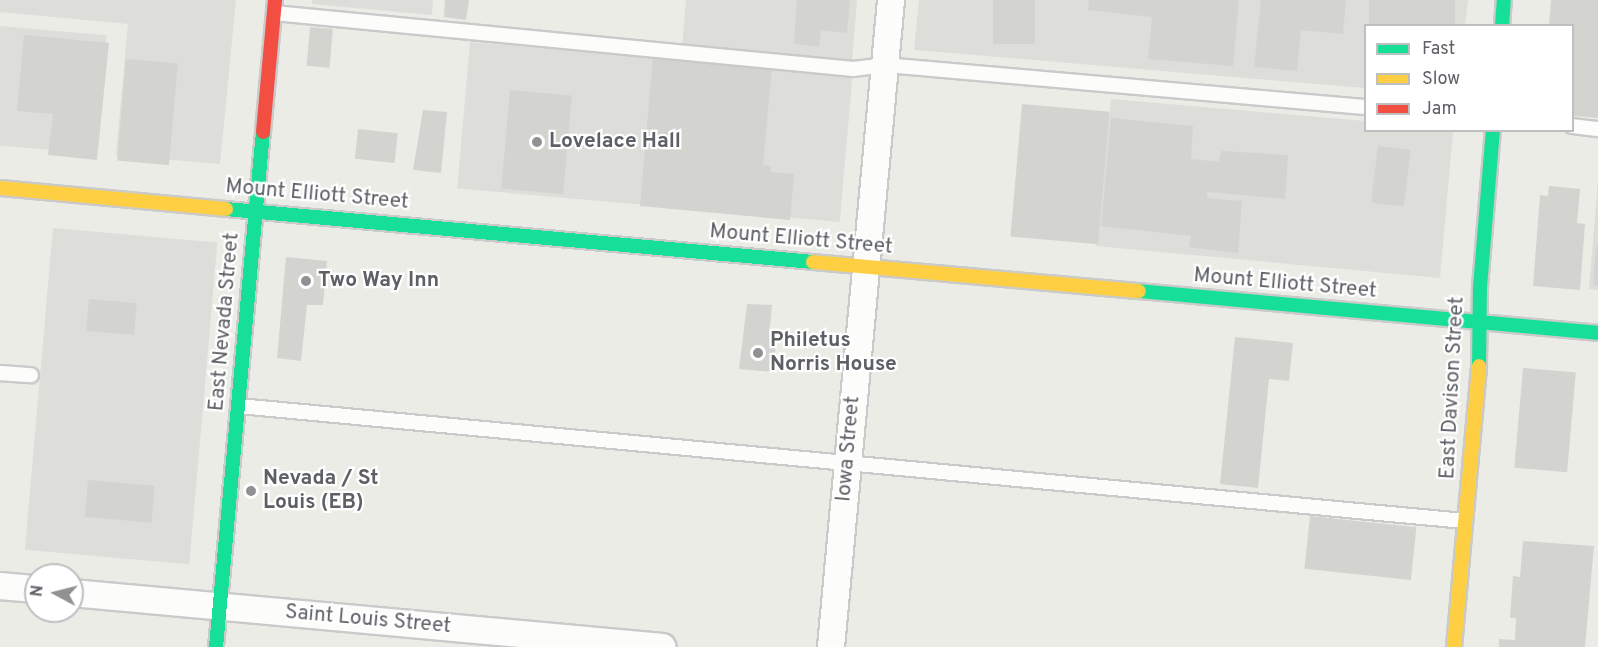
<!DOCTYPE html>
<html>
<head>
<meta charset="utf-8">
<style>
  body { margin:0 }
  #map { position:relative; width:1598px; height:647px; overflow:hidden; background:#ecece7; font-family:Overpass,sans-serif }
  div>[style] { position:absolute }
  .industrial>* { inset:0; background:#ddddd9; transform-origin:0 0 }
  .building>* { inset:0; background:#d3d3d0; transform-origin:0 0 }
  .roads { filter:drop-shadow(2px 0 #c9cac9) drop-shadow(-2px 0 #c9cac9) drop-shadow(0 2px #c9cac9) drop-shadow(0 -2px #c9cac9) }
  .lane>* { height:14px; margin:-7px; padding:0 7px; transform-origin:7px; border-radius:7px; background:#fcfcfb }
  .street>* { height:26px; margin:-13px; padding:0 13px; transform-origin:13px; border-radius:13px; background:#fcfcfb }
  .fast>* { height:14px; margin:-7px; padding:0 7px; transform-origin:7px; border-radius:7px; background:#16e098 }
  .slow>* { height:14px; margin:-7px; padding:0 7px; transform-origin:7px; border-radius:7px; background:#ffcf43 }
  .jam>* { height:14px; margin:-7px; padding:0 7px; transform-origin:7px; border-radius:7px; background:#f24e42 }
  .dots>* { width:16px; height:16px; translate:-50% -50%; box-sizing:border-box; border:3px solid #fff; border-radius:50% }
  span { translate:-50% -50%; white-space:nowrap; text-align:center; line-height:1.15; -webkit-text-stroke:4.5px #fff; paint-order:stroke }
  .poi-label { font-size:21px; color:#5d6065; font-weight:700 }
  .left { translate:0 -50%; text-align:left }
  .street-label { font-size:21px; color:#5d6065 }
  .legend { position:absolute; left:1364px; top:24px; width:210px; height:108px; box-sizing:border-box; background:#fff; border:2px solid #bebfc1; margin:0; padding:8px 10px; list-style:none; font-size:18px; color:#5d6065 }
  .legend li { display:flex; align-items:center; gap:12px; height:30px }
  .legend b { width:30px; border:2px solid #bebfc1 }
  .north { position:absolute; left:24px; top:563px; width:60px; height:60px; box-sizing:border-box; background:#fff; border:2px solid #bebfc1; border-radius:50%; rotate:277deg; font-size:16px; font-weight:700; line-height:24px; text-align:center; color:#5d6065 }
  .north::after { content:''; display:block; margin:auto; width:21px; height:27px; background:#8f9192; clip-path:polygon(50% 0,100% 100%,50% 72%,0 100%) }
</style>
</head>
<body>
<div id="map">
  <div class="industrial">
    <div style="clip-path:polygon(0 0,236px 0,220px 164px,116px 155px,128px 24px,0 12px)"></div>
    <div style="clip-path:polygon(312px 0,433px 0,432px 15px,312px 4px)"></div>
    <div style="clip-path:polygon(686px 0,857px 0,852px 62px,682px 48px)"></div>
    <div style="clip-path:polygon(919px 0,1468px 0,1465px 25px,1366px 26px,1365px 88px,914px 50px)"></div>
    <div style="left:0;top:26px;width:107px;height:119px;rotate:5deg"></div>
    <div style="left:470px;top:42px;width:384px;height:147px;rotate:5deg"></div>
    <div style="clip-path:polygon(1111px 99px,1365px 121px,1366px 130px,1453px 131px,1440px 278px,1096px 246px)"></div>
    <div style="clip-path:polygon(1598px 180px,1598px 290px,1589px 289px)"></div>
    <div style="left:53px;top:228px;width:165px;height:323px;rotate:5deg"></div>
  </div>
  <div class="building">
    <div style="clip-path:polygon(445px 0,469px 0,466px 20px,444px 17px)"></div>
    <div style="clip-path:polygon(797px 0,850px 0,847px 33px,821px 30px,819px 47px,794px 44px)"></div>
    <div style="left:993px;top:0;width:42px;height:44px"></div>
    <div style="clip-path:polygon(1089px 0,1239px 0,1233px 66px,1148px 59px,1152px 17px,1088px 10px)"></div>
    <div style="clip-path:polygon(1261px 0,1346px 0,1343px 34px,1301px 30px,1297px 71px,1254px 67px)"></div>
    <div style="left:1369px;top:0;width:86px;height:26px"></div>
    <div style="clip-path:polygon(1551px 0,1598px 0,1598px 118px,1572px 116px,1572px 26px,1549px 26px)"></div>
    <div style="left:310px;top:27px;width:23px;height:39px;rotate:5deg"></div>
    <div style="clip-path:polygon(24px 35px,109px 43px,97px 160px,48px 155px,53px 114px,17px 111px)"></div>
    <div style="clip-path:polygon(653px 56px,772px 66px,763px 165px,771px 166px,771px 172px,794px 174px,790px 220px,640px 206px)"></div>
    <div style="left:126px;top:59px;width:52px;height:102px;rotate:5deg"></div>
    <div style="left:510px;top:90px;width:62px;height:99px;rotate:5deg"></div>
    <div style="left:1022px;top:104px;width:88px;height:133px;rotate:5deg"></div>
    <div style="clip-path:polygon(423px 110px,447px 112px,441px 173px,413px 170px)"></div>
    <div style="clip-path:polygon(1111px 118px,1193px 126px,1191px 159px,1219px 162px,1221px 151px,1288px 155px,1285px 199px,1207px 192px,1207px 198px,1242px 201px,1238px 253px,1189px 247px,1191px 236px,1101px 226px)"></div>
    <div style="left:358px;top:129px;width:40px;height:30px;rotate:6deg"></div>
    <div style="left:1378px;top:146px;width:33px;height:57px;rotate:7deg"></div>
    <div style="clip-path:polygon(1549px 186px,1580px 189px,1577px 223px,1585px 224px,1580px 290px,1533px 286px,1540px 195px,1548px 196px)"></div>
    <div style="clip-path:polygon(1596px 245px,1598px 245px,1598px 286px,1593px 285px)"></div>
    <div style="clip-path:polygon(286px 257px,327px 261px,323px 305px,307px 305px,301px 361px,277px 358px)"></div>
    <div style="left:89px;top:299px;width:48px;height:32px;rotate:5deg"></div>
    <div style="clip-path:polygon(747px 304px,772px 305px,769px 337px,776px 337px,774px 372px,739px 369px)"></div>
    <div style="clip-path:polygon(1235px 337px,1293px 343px,1289px 381px,1269px 379px,1258px 488px,1220px 484px)"></div>
    <div style="left:1523px;top:368px;width:53px;height:100px;rotate:5deg"></div>
    <div style="left:88px;top:480px;width:67px;height:37px;rotate:5deg"></div>
    <div style="left:1310px;top:516px;width:107px;height:53px;rotate:6deg"></div>
    <div style="clip-path:polygon(1523px 541px,1594px 546px,1585px 647px,1499px 647px,1499px 639px,1515px 640px,1516px 618px,1510px 618px,1513px 576px,1520px 577px)"></div>
  </div>
  <div class="roads">
    <div class="lane">
      <div style="left:274px;top:13px;width:582px;rotate:5.52deg"></div>
      <div style="left:853px;top:69px;width:32px;rotate:-7deg"></div>
      <div style="left:885px;top:65px;width:483px;rotate:5deg"></div>
      <div style="left:1572px;top:126px;width:26px;rotate:7deg"></div>
      <div style="left:0;top:373px;width:31px;rotate:4deg"></div>
      <div style="left:239px;top:406px;width:1231px;rotate:5.36deg"></div>
    </div>
    <div class="street">
      <div style="left:0;top:586px;width:36px;rotate:5deg"></div>
      <div style="left:72px;top:593px;width:593px;rotate:5.22deg"></div>
      <div style="left:831px;top:647px;width:650px;rotate:-84.7deg"></div>
    </div>
    <div class="fast">
      <div style="left:1502px;top:26px;width:26px;rotate:-86deg"></div>
      <div style="left:226px;top:209px;width:589px;rotate:5.16deg"></div>
      <div style="left:1139px;top:291px;width:461px;rotate:5.2deg"></div>
      <div style="left:1479px;top:366px;width:79px;rotate:-89.3deg"></div>
      <div style="left:1480px;top:287px;width:158px;rotate:-85.3deg"></div>
      <div style="left:216px;top:647px;width:517px;rotate:-84.79deg"></div>
    </div>
    <div class="slow">
      <div style="left:0;top:188px;width:227px;rotate:5.3deg"></div>
      <div style="left:813px;top:262px;width:327px;rotate:5.1deg"></div>
      <div style="left:1454px;top:647px;width:282px;rotate:-84.9deg"></div>
    </div>
    <div class="jam">
      <div style="left:263px;top:132px;width:133px;rotate:-84.8deg"></div>
    </div>
  </div>
  <div class="dots">
    <div style="left:537px;top:142px;background:#8f9192"></div>
    <div style="left:306px;top:281px;background:#8f9192"></div>
    <div style="left:758px;top:353px;background:#8f9192"></div>
    <div style="left:251px;top:491px;background:#8f9192"></div>
  </div>
  <div class="poi-label">
    <span class="left" style="left:549px;top:142px">Lovelace Hall</span>
    <span class="left" style="left:318px;top:281px">Two Way Inn</span>
    <span class="left" style="left:770px;top:353px">Philetus<br>Norris House</span>
    <span class="left" style="left:263px;top:491px">Nevada / St<br>Louis (EB)</span>
  </div>
  <div class="street-label">
    <span style="left:317px;top:195px;rotate:5deg">Mount Elliott Street</span>
    <span style="left:801px;top:240px;rotate:5deg">Mount Elliott Street</span>
    <span style="left:1285px;top:284px;rotate:5deg">Mount Elliott Street</span>
    <span style="left:225px;top:322px;rotate:-85deg">East Nevada Street</span>
    <span style="left:1453px;top:388px;rotate:-87deg">East Davison Street</span>
    <span style="left:849px;top:449px;rotate:-85deg">Iowa Street</span>
    <span style="left:368px;top:620px;rotate:5deg">Saint Louis Street</span>
  </div>
  <ul class="legend">
  <li><b style="height:8px;background:#16e098"></b>Fast</li>
  <li><b style="height:8px;background:#ffcf43"></b>Slow</li>
  <li><b style="height:8px;background:#f24e42"></b>Jam</li>
  </ul>
  <div class="north">N</div>
</div>
</body>
</html>
